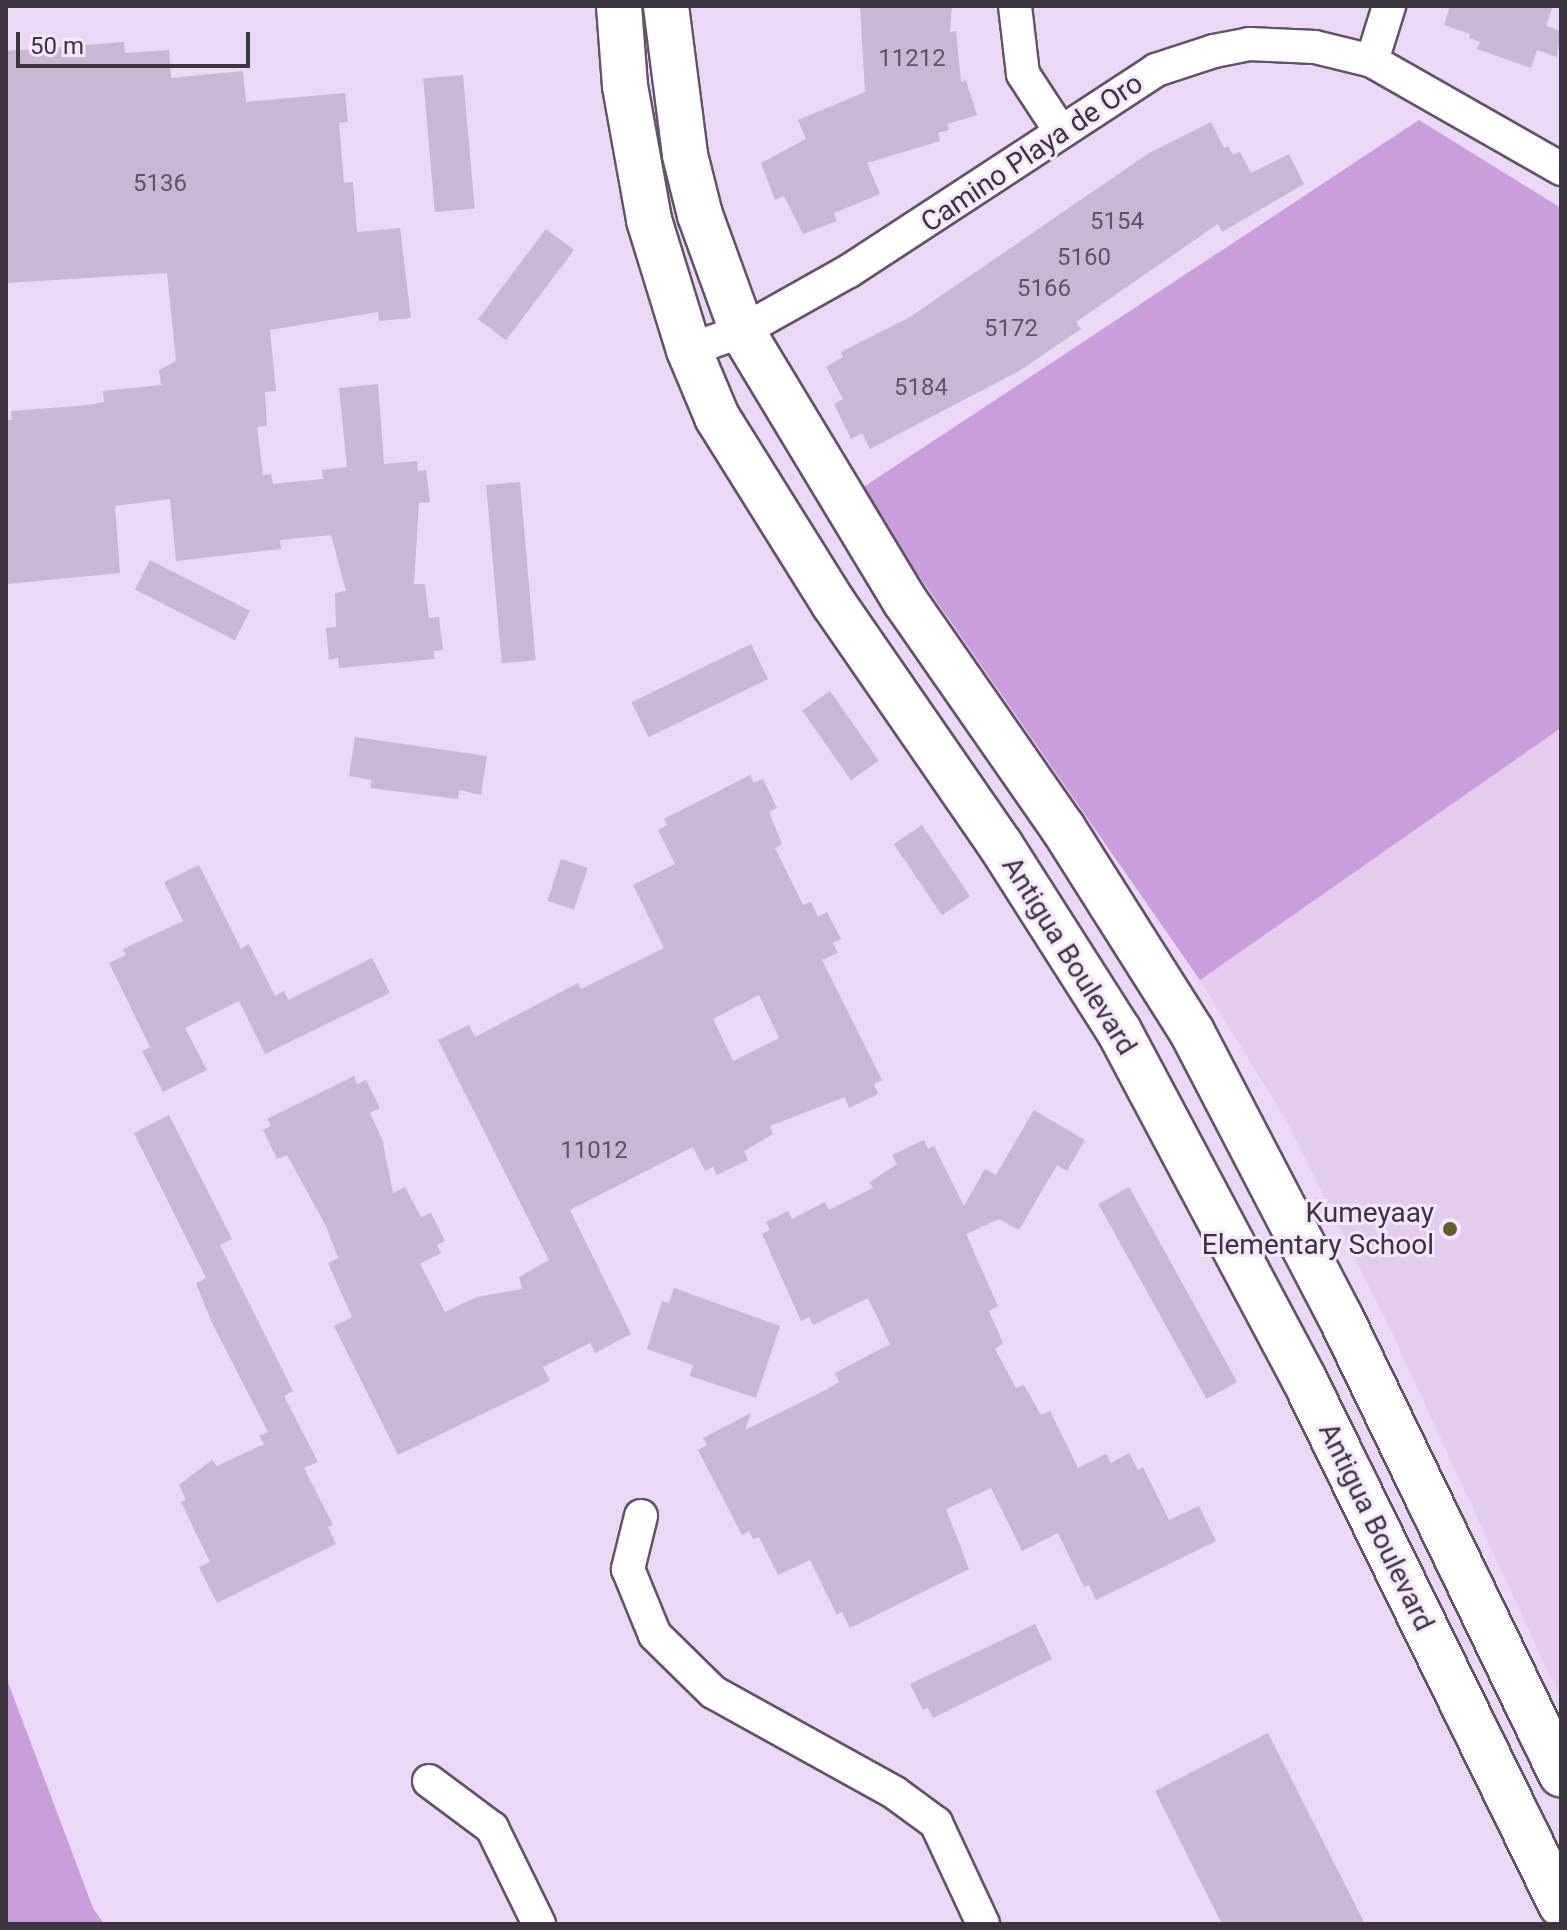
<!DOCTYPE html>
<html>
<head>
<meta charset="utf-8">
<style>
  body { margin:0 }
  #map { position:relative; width:1567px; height:1930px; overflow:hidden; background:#ebd8f4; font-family:Roboto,sans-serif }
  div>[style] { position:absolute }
  .built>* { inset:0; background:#e3ccee }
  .green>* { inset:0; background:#c99edc }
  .building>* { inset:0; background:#cab7d3; transform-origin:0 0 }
  .roads { filter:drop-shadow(2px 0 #63526a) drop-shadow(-2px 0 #63526a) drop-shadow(0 2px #63526a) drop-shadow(0 -2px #63526a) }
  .minor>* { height:32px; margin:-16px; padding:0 16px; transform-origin:16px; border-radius:16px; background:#fff }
  .secondary>* { height:44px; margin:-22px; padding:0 22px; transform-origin:22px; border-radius:22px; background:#fff }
  .dots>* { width:22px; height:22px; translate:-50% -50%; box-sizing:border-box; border:4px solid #f6e7fe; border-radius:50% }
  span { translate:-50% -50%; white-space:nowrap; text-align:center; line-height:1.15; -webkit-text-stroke:6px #f6e7fe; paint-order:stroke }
  .number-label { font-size:24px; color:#5f5463 }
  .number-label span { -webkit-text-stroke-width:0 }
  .street-label { font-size:28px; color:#3b333e }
  .poi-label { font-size:28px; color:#3b333e }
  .right { translate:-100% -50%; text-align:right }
  .frame { position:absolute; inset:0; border:8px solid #3b333e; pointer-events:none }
  .scale { position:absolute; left:16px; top:32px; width:234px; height:36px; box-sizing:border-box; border:4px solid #3b333e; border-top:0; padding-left:10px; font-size:24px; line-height:28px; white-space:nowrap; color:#3b333e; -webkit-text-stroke:6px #f6e7fe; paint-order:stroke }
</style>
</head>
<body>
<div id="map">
  <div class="built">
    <div style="clip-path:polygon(1561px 728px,1561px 1700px,1395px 1339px,1285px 1118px,1200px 980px)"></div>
  </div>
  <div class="green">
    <div style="clip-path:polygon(1419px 120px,1561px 208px,1561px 728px,1200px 980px,859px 490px)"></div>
    <div style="clip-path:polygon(6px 1677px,93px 1908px,104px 1924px,6px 1924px)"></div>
  </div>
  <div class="building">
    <div style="clip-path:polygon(860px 6px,952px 6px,950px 32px,956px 31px,961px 82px,966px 80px,977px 115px,947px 124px,949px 130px,938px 133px,940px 141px,867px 163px,880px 194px,834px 213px,837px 221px,803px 234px,784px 196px,775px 200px,761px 163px,806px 139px,798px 120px,865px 92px)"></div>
    <div style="clip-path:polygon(1450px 6px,1553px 6px,1546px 26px,1561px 31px,1557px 57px,1537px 50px,1531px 68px,1477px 49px,1480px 42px,1469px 38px,1470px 34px,1444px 25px)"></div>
    <div style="clip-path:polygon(124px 42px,125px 53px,169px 50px,171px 78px,243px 71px,246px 102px,345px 93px,348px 122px,339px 123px,344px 183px,353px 182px,357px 232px,400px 228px,411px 318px,379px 321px,378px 312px,270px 330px,276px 391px,265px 392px,267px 426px,257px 427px,263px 475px,271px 474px,273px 484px,323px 479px,322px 470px,347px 467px,339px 388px,378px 384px,384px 464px,417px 461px,418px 471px,426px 470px,430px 502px,419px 503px,414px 584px,425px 584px,429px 618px,439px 617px,443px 650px,434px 651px,434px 659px,339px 668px,338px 658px,329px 660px,326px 628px,336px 627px,335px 593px,346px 591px,331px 535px,280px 540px,281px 549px,176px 561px,170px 499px,115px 506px,120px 573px,6px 584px,6px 420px,12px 420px,11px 411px,89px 405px,104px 402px,103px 391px,161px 385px,159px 370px,176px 361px,167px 273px,6px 283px,6px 51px)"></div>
    <div style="left:463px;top:75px;width:134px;height:40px;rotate:85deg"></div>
    <div style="clip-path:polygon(1211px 122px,1224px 148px,1228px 146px,1233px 155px,1240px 152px,1251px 173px,1289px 154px,1304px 184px,1222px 232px,1218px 224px,1076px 322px,1081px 329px,1019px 371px,870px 449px,862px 433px,851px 439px,834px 404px,843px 399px,826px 367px,843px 357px,841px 352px,910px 317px,1149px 153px)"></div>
    <div style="left:546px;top:229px;width:35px;height:113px;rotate:37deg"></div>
    <div style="left:520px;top:482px;width:179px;height:34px;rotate:85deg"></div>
    <div style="left:150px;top:560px;width:112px;height:33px;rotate:27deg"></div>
    <div style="left:751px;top:644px;width:39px;height:133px;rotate:64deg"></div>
    <div style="left:830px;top:691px;width:85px;height:34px;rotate:55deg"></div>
    <div style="clip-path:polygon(355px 737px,487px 756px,481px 795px,459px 790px,458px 799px,370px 788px,372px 780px,349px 776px)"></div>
    <div style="clip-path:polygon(evenodd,750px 775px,754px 783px,763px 779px,777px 808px,769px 812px,782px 844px,775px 848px,803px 905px,811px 902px,818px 917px,827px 912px,841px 939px,833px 943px,838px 953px,822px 960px,882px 1080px,874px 1084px,878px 1094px,849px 1108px,845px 1097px,770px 1126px,773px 1134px,744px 1151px,748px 1160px,717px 1175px,713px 1167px,705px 1171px,693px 1147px,570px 1210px,631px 1334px,595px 1353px,590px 1343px,543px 1367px,550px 1381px,398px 1455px,334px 1326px,352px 1317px,328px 1263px,338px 1258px,326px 1226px,287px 1155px,277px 1159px,263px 1130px,271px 1126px,267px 1119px,354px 1076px,357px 1084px,366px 1080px,380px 1108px,370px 1113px,382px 1139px,393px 1193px,405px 1187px,421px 1217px,431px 1213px,445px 1241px,437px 1245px,441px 1253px,420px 1264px,445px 1312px,477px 1297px,522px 1289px,519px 1277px,549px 1260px,438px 1040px,469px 1025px,475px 1037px,578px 983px,581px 989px,664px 948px,633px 885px,675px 864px,658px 830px,667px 825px,664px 819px,750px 775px,759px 995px,779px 1038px,733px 1061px,713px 1019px,759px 995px)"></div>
    <div style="left:922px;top:825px;width:86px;height:34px;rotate:56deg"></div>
    <div style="left:561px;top:859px;width:28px;height:44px;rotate:18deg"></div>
    <div style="clip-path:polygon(199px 865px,241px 949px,249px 944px,275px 996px,284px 991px,288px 1000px,372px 958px,390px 993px,265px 1054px,239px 1001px,185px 1028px,207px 1070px,163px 1092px,142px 1051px,150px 1047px,109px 963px,126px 955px,123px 949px,183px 921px,164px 882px)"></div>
    <div style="clip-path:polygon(1034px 1110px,1085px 1140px,1067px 1171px,1057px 1165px,1019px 1230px,999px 1219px,966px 1234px,998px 1306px,989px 1311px,1003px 1343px,995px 1349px,1016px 1388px,1024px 1385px,1041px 1415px,1050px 1411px,1078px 1468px,1106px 1454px,1111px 1463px,1129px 1453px,1138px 1470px,1143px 1467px,1169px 1520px,1199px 1506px,1216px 1541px,1096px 1600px,1089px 1585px,1084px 1587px,1058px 1533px,1022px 1551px,991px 1488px,946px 1509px,969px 1569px,850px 1628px,842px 1612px,837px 1615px,810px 1560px,778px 1575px,759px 1537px,753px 1539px,749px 1531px,742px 1535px,698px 1450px,707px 1445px,703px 1438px,751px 1413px,745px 1430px,826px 1390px,839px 1382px,835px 1373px,890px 1344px,868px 1298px,813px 1325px,809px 1317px,801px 1321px,762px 1234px,770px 1230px,766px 1222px,788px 1211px,792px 1219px,825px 1202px,829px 1210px,873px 1188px,870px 1182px,897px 1164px,892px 1155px,924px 1140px,928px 1149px,934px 1146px,964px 1206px,985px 1169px,996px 1175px)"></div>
    <div style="clip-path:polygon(169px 1115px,232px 1239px,220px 1245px,293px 1391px,284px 1396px,318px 1462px,304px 1468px,333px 1525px,328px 1527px,336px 1544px,217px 1603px,199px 1567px,210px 1562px,181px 1502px,186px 1500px,179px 1485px,212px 1460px,217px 1466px,264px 1444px,259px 1436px,268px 1432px,211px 1321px,196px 1283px,206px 1278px,134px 1133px)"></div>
    <div style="left:1129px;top:1187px;width:223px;height:35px;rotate:61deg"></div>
    <div style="clip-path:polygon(674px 1288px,780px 1326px,756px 1398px,690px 1376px,693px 1365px,647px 1349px,662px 1301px,669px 1303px)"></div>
    <div style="clip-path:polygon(1035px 1624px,1052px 1659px,933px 1718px,928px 1708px,923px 1710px,910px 1684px)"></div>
    <div style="clip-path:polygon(1268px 1733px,1365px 1924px,1222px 1924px,1155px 1791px)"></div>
  </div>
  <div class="roads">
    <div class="minor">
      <div style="left:1015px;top:6px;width:68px;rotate:83.3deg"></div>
      <div style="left:1023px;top:74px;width:66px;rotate:56.8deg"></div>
      <div style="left:1372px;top:61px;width:58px;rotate:-72.8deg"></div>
      <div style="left:689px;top:350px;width:56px;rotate:-19.7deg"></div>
      <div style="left:742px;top:331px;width:123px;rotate:-29.3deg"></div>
      <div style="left:849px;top:271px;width:367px;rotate:-33.2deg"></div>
      <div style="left:1156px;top:70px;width:61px;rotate:-18.1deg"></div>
      <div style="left:1214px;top:51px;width:36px;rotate:-11deg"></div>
      <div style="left:1249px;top:44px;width:66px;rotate:2.6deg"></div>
      <div style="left:1315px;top:47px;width:59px;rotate:13.8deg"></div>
      <div style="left:1372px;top:61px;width:218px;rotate:29.7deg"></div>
      <div style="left:641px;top:1516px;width:55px;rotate:103.8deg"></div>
      <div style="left:628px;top:1569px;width:71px;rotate:67.8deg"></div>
      <div style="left:655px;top:1635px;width:81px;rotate:44.5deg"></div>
      <div style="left:713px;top:1692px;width:208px;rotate:29deg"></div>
      <div style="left:895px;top:1793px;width:51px;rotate:36.2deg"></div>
      <div style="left:936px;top:1823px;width:111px;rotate:65deg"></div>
      <div style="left:429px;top:1781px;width:79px;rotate:36.7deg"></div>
      <div style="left:492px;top:1828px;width:107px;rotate:63.9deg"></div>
    </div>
    <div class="secondary">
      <div style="left:619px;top:6px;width:80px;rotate:85.7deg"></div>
      <div style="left:625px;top:86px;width:136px;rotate:79.8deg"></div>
      <div style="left:649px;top:220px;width:136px;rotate:72.9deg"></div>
      <div style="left:689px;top:350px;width:73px;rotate:67.3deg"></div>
      <div style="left:717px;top:417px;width:221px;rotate:58deg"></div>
      <div style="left:834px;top:604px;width:294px;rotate:55.4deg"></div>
      <div style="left:1001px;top:846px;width:219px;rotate:57.5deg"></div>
      <div style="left:1119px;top:1031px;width:394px;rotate:62deg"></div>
      <div style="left:1304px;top:1379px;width:585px;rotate:63.96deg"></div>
      <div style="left:666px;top:6px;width:150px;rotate:82.7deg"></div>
      <div style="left:685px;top:155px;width:62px;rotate:76deg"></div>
      <div style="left:700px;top:215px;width:123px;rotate:70.1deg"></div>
      <div style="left:742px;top:331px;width:315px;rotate:58.9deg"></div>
      <div style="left:905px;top:601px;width:277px;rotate:55.2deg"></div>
      <div style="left:1063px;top:828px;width:241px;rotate:57.7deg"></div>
      <div style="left:1192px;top:1032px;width:320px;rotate:62.5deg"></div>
      <div style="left:1340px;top:1316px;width:509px;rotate:64.24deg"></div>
    </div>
  </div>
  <div class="dots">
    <div style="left:1450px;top:1229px;background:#635f2c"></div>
  </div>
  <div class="number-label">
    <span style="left:912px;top:59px">11212</span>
    <span style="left:160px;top:184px">5136</span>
    <span style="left:1117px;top:222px">5154</span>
    <span style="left:1084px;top:258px">5160</span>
    <span style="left:1044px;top:289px">5166</span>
    <span style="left:1011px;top:329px">5172</span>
    <span style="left:921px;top:388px">5184</span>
    <span style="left:594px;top:1151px">11012</span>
  </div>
  <div class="street-label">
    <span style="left:1032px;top:153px;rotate:-34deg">Camino Playa de Oro</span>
    <span style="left:1069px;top:956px;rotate:58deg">Antigua Boulevard</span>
    <span style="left:1376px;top:1527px;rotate:64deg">Antigua Boulevard</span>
  </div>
  <div class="poi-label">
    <span class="right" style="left:1434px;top:1229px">Kumeyaay<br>Elementary School</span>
  </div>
  <div class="frame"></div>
  <div class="scale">50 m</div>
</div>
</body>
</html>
